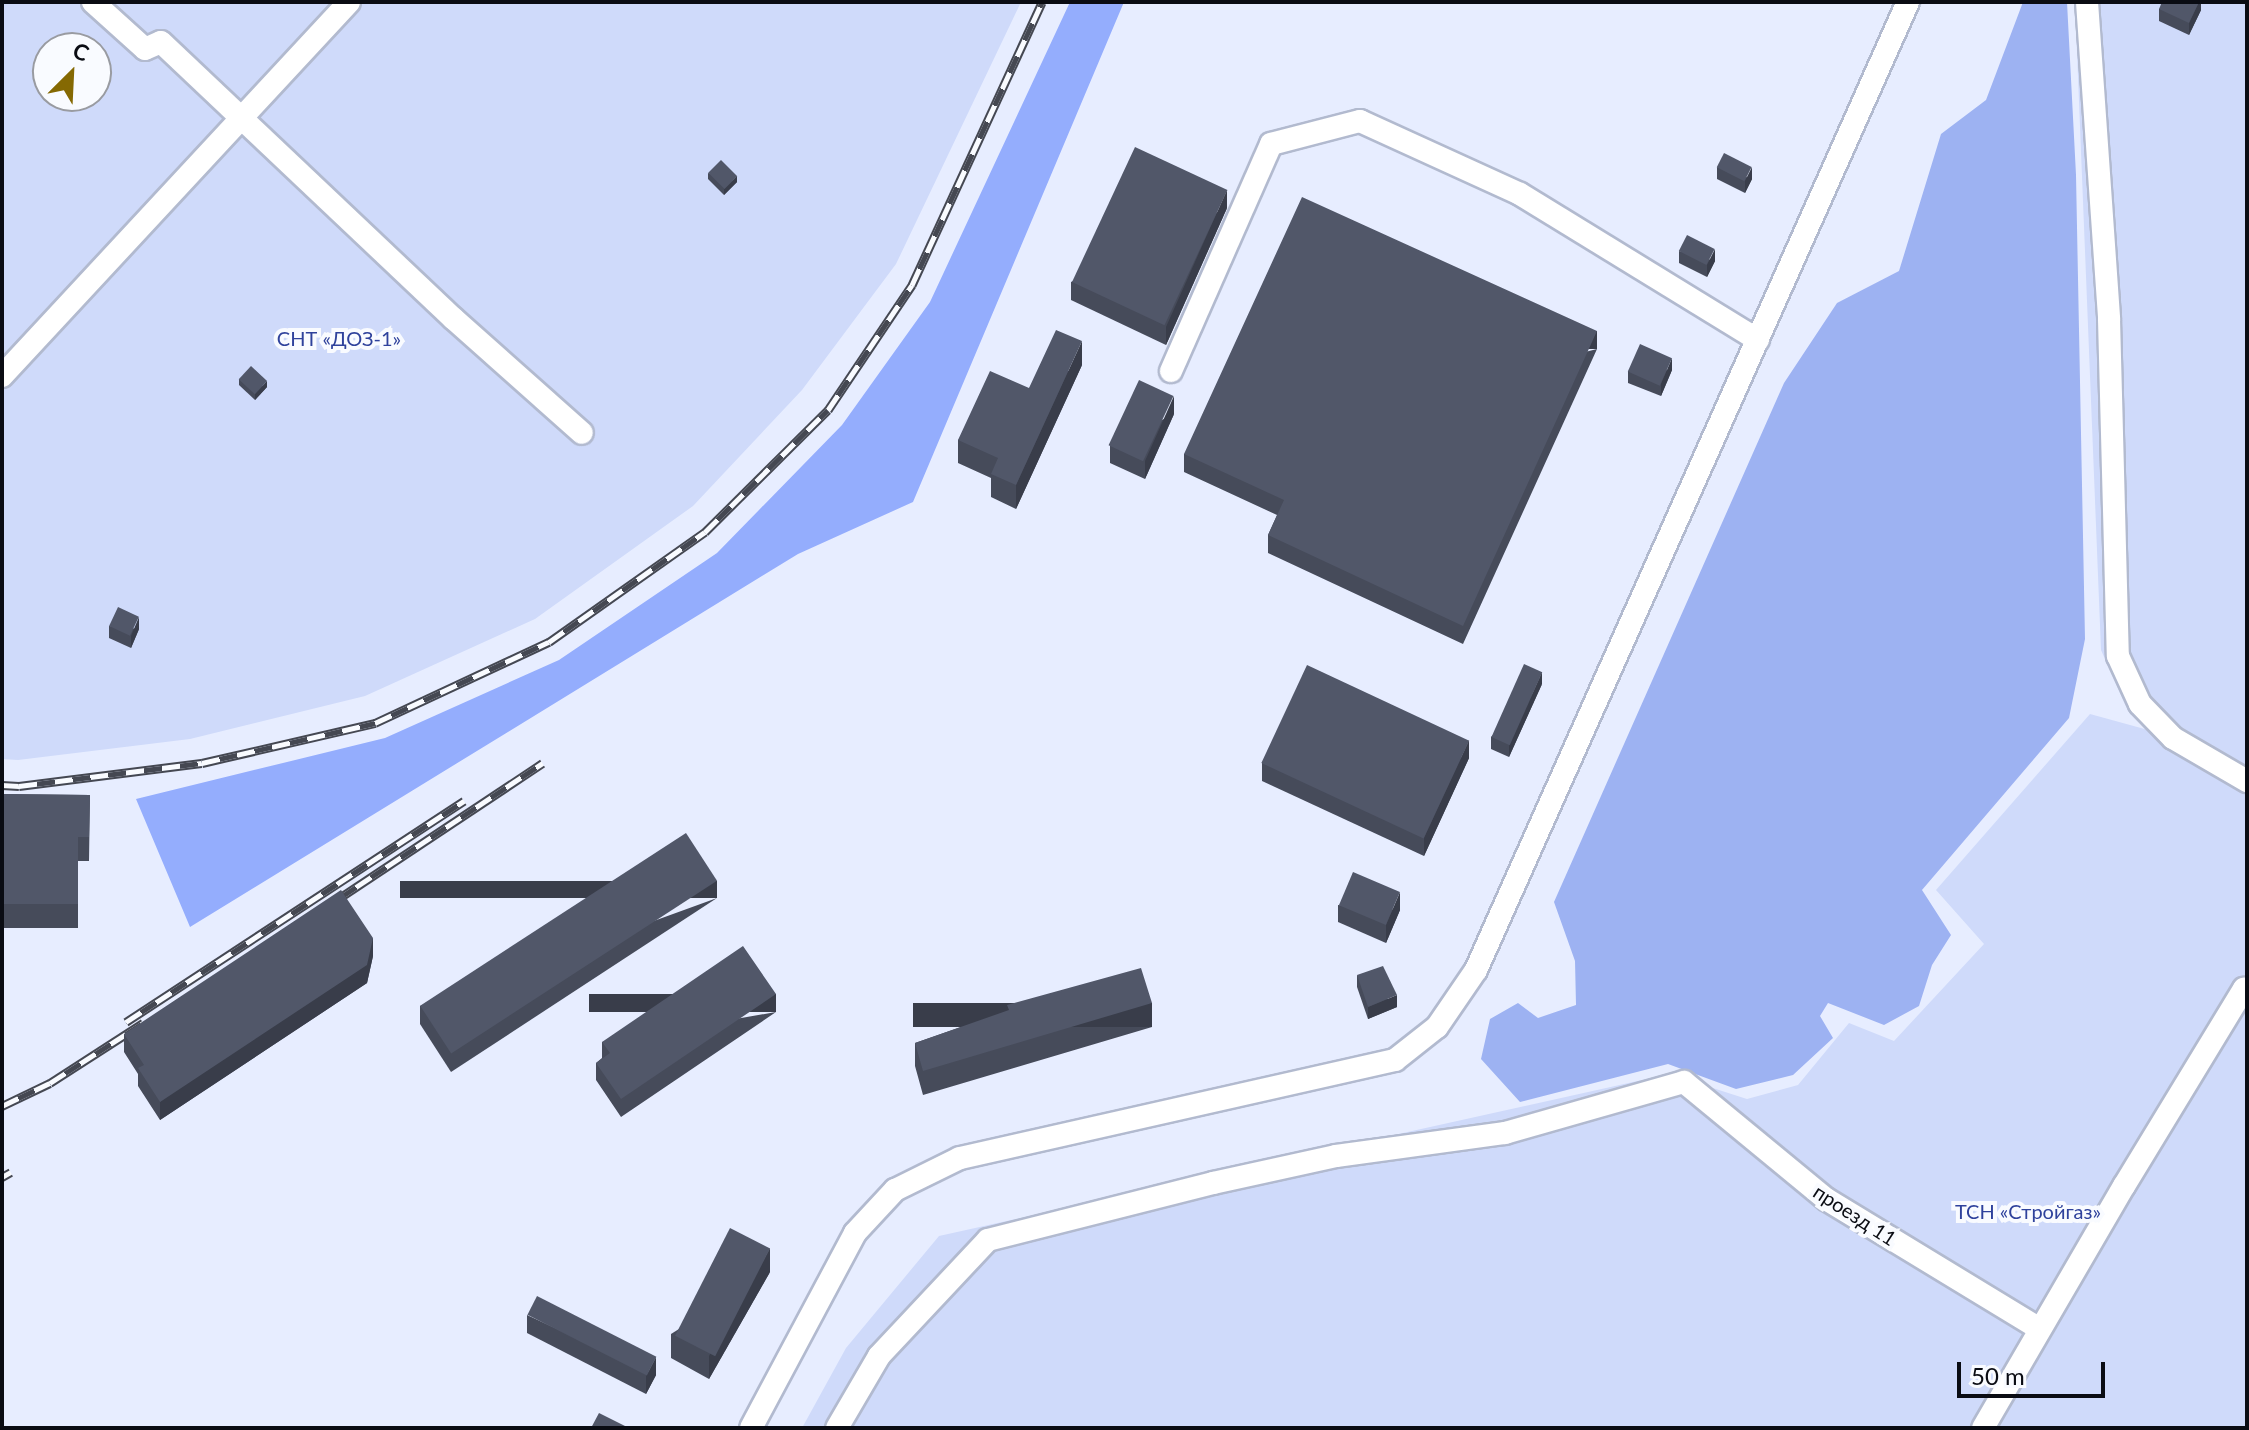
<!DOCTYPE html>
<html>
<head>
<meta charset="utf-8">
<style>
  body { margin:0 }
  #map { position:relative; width:2249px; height:1430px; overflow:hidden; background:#e7edff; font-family:Lato,sans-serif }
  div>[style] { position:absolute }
  .green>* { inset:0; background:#cfdafa }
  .forest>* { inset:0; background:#94adfd }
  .water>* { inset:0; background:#9db2f2 }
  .roads { filter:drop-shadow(2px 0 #b2bacf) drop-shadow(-2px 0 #b2bacf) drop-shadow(0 2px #b2bacf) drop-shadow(0 -2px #b2bacf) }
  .minor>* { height:22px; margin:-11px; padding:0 11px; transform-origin:11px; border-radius:11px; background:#fff }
  .rail>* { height:9px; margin-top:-4.5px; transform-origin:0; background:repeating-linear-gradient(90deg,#f9fbff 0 18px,#454852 0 36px); box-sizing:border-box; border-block:2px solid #454852 }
  .wall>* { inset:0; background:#464b5a }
  .shaded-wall>* { inset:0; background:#393d4a; transform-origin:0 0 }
  .building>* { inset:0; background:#515769; transform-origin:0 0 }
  span { translate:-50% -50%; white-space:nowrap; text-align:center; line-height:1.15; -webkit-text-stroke:8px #f9fbff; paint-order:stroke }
  .park-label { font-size:20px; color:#2f429c }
  .street-label { font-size:20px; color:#0a0c13 }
  .frame { position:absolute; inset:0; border:4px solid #0a0c13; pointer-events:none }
  .north { position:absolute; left:32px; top:32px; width:80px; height:80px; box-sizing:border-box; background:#f9fbff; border:2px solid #999ba1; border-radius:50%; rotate:24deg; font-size:22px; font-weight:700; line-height:32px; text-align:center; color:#0a0c13 }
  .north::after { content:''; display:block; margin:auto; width:28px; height:36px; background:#856903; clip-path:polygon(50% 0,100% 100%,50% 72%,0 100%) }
  .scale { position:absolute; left:1957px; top:1362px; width:148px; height:36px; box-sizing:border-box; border:4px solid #0a0c13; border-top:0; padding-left:10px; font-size:24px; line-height:28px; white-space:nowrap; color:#0a0c13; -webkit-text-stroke:6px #f9fbff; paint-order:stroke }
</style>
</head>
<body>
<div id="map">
  <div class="green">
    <div style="clip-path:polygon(evenodd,2px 2px,1021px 2px,896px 264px,802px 390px,693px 506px,535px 619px,365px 696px,190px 739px,18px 760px,2px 759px,2px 2px,48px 48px,96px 48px,96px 96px,48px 96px,48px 48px)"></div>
    <div style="clip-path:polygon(2075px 2px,2247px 2px,2247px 1428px,802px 1428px,846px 1348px,939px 1236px,1669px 1074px,1747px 1099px,1798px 1085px,1849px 1023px,1894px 1041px,1984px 944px,1936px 890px,2090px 714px,2170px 736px,2128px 711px,2101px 650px)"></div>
  </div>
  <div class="forest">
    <div style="clip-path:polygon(1070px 2px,1124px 2px,913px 502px,798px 554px,190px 927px,136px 799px,385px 738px,559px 660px,717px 553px,842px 425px,930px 302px)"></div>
  </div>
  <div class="water">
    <div style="clip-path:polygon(2023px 2px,2067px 2px,2076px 175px,2085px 639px,2069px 718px,1922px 890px,1951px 935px,1932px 965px,1919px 1006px,1884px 1025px,1828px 1003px,1820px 1016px,1833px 1038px,1793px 1075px,1736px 1089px,1668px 1064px,1520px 1102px,1481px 1059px,1490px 1019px,1518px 1003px,1538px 1018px,1576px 1005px,1575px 961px,1554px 902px,1784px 383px,1837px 303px,1899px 271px,1941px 134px,1986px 100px)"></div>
  </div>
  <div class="roads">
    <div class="minor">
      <div style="left:93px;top:2px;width:70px;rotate:42.1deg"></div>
      <div style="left:145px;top:49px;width:17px;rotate:-24deg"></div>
      <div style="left:161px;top:42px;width:403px;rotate:43.4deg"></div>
      <div style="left:454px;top:319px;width:171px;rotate:41.7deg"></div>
      <div style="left:2087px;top:2px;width:318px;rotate:86deg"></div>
      <div style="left:2109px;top:319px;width:337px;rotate:88.5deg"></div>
      <div style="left:2118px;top:656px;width:53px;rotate:65.4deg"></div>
      <div style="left:2140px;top:704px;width:47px;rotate:45.9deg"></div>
      <div style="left:2173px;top:738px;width:86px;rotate:30.2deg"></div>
      <div style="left:1171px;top:371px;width:248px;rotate:-66.2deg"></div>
      <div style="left:1271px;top:144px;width:92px;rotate:-14.5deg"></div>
      <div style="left:1360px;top:121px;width:176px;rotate:24.5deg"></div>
      <div style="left:1520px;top:194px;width:279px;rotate:31.5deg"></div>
      <div style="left:2px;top:376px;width:510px;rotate:-47.14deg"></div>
      <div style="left:751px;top:1428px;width:221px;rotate:-61.9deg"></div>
      <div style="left:855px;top:1233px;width:59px;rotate:-47.1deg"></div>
      <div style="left:895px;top:1190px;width:72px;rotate:-26.2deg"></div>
      <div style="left:960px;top:1158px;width:446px;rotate:-12.7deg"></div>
      <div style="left:1395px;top:1060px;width:53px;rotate:-38.2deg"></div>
      <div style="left:1437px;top:1027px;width:69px;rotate:-55.6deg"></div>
      <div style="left:1476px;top:970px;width:1060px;rotate:-65.95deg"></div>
      <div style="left:837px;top:1428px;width:83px;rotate:-59.7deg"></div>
      <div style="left:879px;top:1356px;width:159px;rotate:-46.8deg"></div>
      <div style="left:988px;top:1240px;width:232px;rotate:-14.2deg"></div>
      <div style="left:1213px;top:1183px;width:126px;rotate:-12.4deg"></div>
      <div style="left:1336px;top:1156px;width:171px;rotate:-7.8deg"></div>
      <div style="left:1505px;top:1133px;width:186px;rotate:-15.9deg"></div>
      <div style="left:1684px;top:1082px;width:184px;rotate:39.5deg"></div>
      <div style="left:1826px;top:1199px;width:250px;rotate:31.3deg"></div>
      <div style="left:1983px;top:1428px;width:280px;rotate:-59.8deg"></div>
      <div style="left:2124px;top:1186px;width:231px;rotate:-58.7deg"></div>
      <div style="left:2244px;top:989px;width:4px;rotate:45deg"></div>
    </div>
  </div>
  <div class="rail">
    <div style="left:2px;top:785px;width:17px;rotate:3deg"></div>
    <div style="left:19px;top:786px;width:184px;rotate:-7.2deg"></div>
    <div style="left:202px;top:763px;width:178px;rotate:-13deg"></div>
    <div style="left:375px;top:723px;width:192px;rotate:-25deg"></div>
    <div style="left:549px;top:642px;width:191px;rotate:-35.2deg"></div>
    <div style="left:705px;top:532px;width:173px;rotate:-44.8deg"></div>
    <div style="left:828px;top:410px;width:151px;rotate:-56.1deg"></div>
    <div style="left:912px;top:285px;width:311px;rotate:-65.3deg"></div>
    <div style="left:326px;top:907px;width:260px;rotate:-33.6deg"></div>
    <div style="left:126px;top:1022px;width:404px;rotate:-33.2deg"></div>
    <div style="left:2px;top:1106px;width:53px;rotate:-25.6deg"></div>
    <div style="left:50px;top:1083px;width:111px;rotate:-32.8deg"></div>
    <div style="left:2px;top:1177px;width:10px;rotate:-29deg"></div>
  </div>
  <div class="wall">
    <div style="clip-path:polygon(2201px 2px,2201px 10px,2189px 35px,2159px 21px,2159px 9px)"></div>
    <div style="clip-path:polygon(1717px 167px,1752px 179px,1745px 193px,1717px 179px)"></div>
    <div style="clip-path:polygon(708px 173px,737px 182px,724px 195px,708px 179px)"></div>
    <div style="clip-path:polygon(1227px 208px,1166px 345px,1071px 300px,1071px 282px)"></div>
    <div style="clip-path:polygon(1679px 251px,1715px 261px,1707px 277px,1679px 263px)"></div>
    <div style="clip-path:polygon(1597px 349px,1463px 644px,1268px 553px,1268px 535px,1277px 515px,1184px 472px,1184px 454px)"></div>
    <div style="clip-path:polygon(1082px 365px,1016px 509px,991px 497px,991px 478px,958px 463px,958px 440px,1029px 388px)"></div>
    <div style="clip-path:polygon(1672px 370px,1661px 396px,1628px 383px,1628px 371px)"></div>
    <div style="clip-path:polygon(239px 379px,267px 387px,255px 400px,239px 385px)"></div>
    <div style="clip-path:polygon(1174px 414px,1145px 479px,1110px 463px,1110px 446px)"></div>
    <div style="clip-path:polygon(109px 626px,139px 629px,131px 648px,109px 638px)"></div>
    <div style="clip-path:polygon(1542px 684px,1509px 757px,1491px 749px,1491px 737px)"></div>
    <div style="clip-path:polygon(1469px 758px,1424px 856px,1262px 781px,1262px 763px)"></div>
    <div style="clip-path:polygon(2px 794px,90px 795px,89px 861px,78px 861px,78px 928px,2px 928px)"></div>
    <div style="clip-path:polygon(717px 898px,451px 1072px,420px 1024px,420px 1006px)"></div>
    <div style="clip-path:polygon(1338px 905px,1400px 910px,1386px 943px,1338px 922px)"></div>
    <div style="clip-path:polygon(373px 956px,367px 983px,160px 1120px,138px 1086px,138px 1074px,124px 1052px,124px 1034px)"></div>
    <div style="clip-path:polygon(1357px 975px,1397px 1007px,1368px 1019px,1357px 987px)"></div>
    <div style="clip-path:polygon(1007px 1005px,1152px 1027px,923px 1095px,915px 1066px,915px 1043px,1007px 1011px)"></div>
    <div style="clip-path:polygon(776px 1012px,621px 1117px,596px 1080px,596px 1063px,602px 1058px,602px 1042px)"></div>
    <div style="clip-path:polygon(770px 1272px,709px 1379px,671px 1358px,671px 1334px)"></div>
    <div style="clip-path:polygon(527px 1315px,656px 1375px,646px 1394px,527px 1333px)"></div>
  </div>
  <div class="shaded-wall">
    <div style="clip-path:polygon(2199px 2px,2201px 2px,2201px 10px,2189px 35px,2189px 23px)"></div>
    <div style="clip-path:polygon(1752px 167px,1752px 179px,1745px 193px,1745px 181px)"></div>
    <div style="clip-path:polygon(737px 176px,737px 182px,724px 195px,724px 189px)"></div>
    <div style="clip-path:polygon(1227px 190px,1227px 208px,1166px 345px,1166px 327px)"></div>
    <div style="clip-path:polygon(1715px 249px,1715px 261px,1707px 277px,1707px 265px)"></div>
    <div style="left:1597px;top:331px;width:18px;height:324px;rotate:90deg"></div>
    <div style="clip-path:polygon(1082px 341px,1082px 365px,1016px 509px,1016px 485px)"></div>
    <div style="clip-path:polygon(1672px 358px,1672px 370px,1661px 396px,1661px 384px)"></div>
    <div style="clip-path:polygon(267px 381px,267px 387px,255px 400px,255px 394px)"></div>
    <div style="clip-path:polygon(1174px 396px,1174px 414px,1145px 479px,1145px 461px)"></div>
    <div style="clip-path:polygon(139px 617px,139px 629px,131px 648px,131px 636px)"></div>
    <div style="clip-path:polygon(1542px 672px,1542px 684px,1509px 757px,1509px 745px)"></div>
    <div style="clip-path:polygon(1469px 740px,1469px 758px,1424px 856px,1424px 838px)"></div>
    <div style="left:717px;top:881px;width:17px;height:317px;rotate:90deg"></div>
    <div style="clip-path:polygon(1400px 892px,1400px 910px,1386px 943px,1386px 925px)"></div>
    <div style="clip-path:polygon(373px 938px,373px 956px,367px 983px,160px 1120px,160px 1102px)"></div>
    <div style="left:776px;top:994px;width:18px;height:187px;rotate:90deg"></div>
    <div style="clip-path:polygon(1397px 995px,1397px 1007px,1368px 1019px,1368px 1007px)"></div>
    <div style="left:1152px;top:1003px;width:24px;height:239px;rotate:90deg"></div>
    <div style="clip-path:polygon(770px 1248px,770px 1272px,709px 1379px,709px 1356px)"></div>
    <div style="clip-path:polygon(656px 1357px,656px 1375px,646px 1394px,646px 1376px)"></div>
  </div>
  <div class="building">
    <div style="clip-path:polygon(2162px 2px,2199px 2px,2189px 23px,2159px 9px)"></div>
    <div style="left:1135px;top:147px;width:102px;height:149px;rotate:25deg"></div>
    <div style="left:1724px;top:153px;width:31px;height:16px;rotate:27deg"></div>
    <div style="left:721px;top:160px;width:23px;height:18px;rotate:45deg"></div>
    <div style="clip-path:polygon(1302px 197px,1597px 331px,1463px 626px,1268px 535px,1284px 500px,1184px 454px)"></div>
    <div style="left:1687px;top:235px;width:31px;height:18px;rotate:27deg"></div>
    <div style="clip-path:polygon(1056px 330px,1082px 341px,1016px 485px,991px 474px,998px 458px,958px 440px,990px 371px,1029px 388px)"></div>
    <div style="left:1640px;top:344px;width:35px;height:30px;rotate:24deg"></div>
    <div style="left:251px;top:366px;width:22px;height:18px;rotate:43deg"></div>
    <div style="left:1139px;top:380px;width:38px;height:72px;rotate:25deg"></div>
    <div style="left:118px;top:607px;width:23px;height:21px;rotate:25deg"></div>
    <div style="left:1524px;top:664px;width:20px;height:80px;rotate:24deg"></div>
    <div style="left:1307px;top:665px;width:179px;height:108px;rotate:25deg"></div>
    <div style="clip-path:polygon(2px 794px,90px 795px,89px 837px,78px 837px,78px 904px,2px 904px)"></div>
    <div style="left:686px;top:833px;width:57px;height:317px;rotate:57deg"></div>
    <div style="left:1353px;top:872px;width:51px;height:36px;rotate:23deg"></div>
    <div style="clip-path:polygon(341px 890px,373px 938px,367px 965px,160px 1102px,138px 1068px,144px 1065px,124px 1034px)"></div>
    <div style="clip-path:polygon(743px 946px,776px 994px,621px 1099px,596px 1063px,610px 1053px,602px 1042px)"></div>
    <div style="clip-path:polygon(1383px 966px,1397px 995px,1368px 1007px,1357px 975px)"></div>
    <div style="clip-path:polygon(1141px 968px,1152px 1003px,923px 1071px,915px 1043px,1009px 1010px,1007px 1005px)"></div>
    <div style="left:730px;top:1228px;width:45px;height:121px;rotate:27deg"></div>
    <div style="left:537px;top:1296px;width:134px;height:21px;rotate:27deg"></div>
    <div style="clip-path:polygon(599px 1413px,629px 1428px,591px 1428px)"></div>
  </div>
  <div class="park-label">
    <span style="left:339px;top:338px">СНТ «ДОЗ-1»</span>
    <span style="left:2028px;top:1211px">ТСН «Стройгаз»</span>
  </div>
  <div class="street-label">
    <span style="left:1855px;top:1215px;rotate:33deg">проезд 11</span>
  </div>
  <div class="frame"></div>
  <div class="north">С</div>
  <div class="scale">50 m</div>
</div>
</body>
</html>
